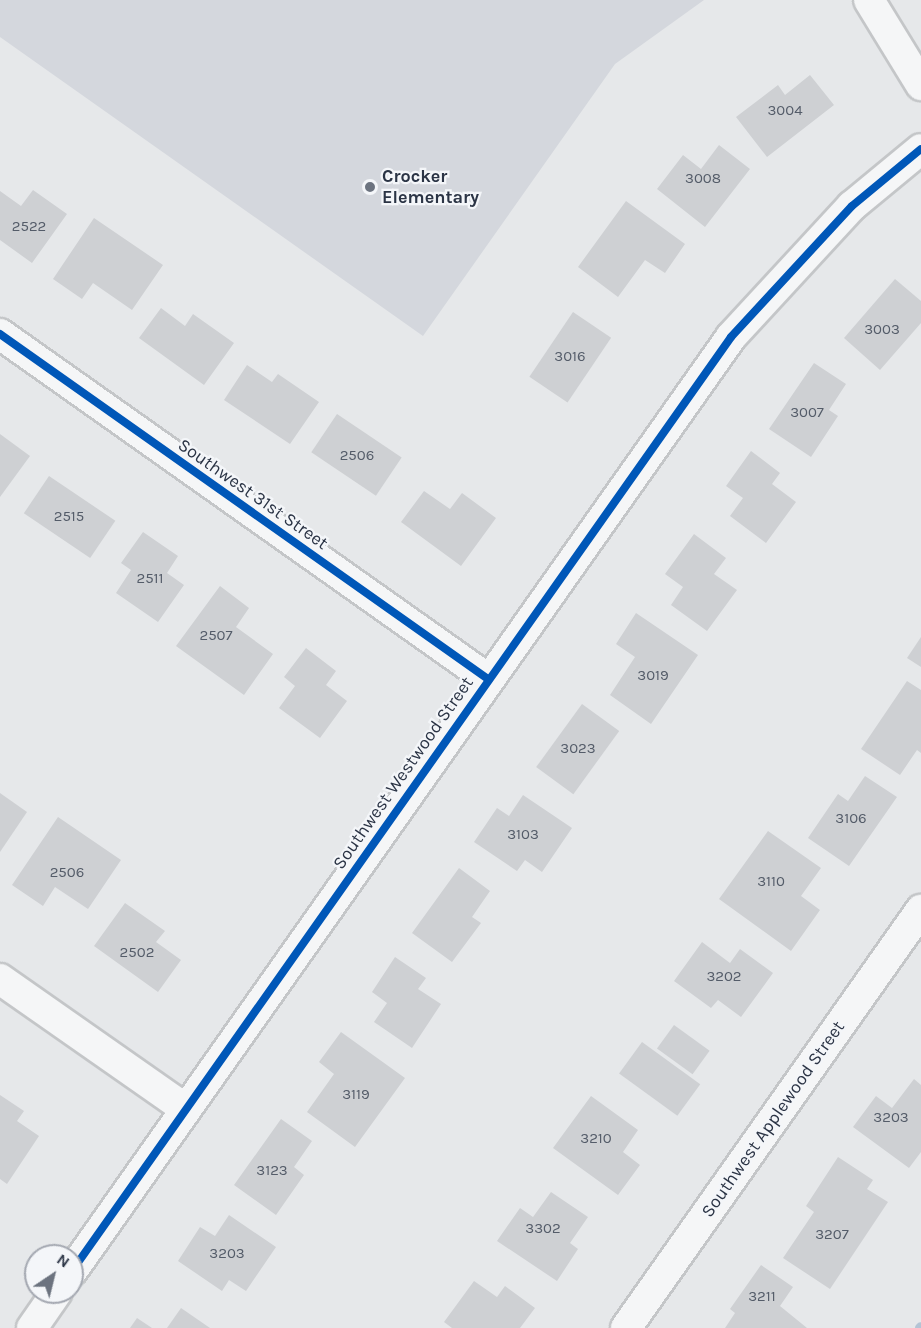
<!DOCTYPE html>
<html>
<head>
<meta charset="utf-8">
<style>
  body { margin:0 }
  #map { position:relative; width:921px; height:1328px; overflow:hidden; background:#e6e8ea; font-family:Karla,sans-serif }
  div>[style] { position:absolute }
  .built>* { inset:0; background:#d4d7dd }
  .stream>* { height:10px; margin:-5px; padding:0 5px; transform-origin:5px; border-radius:5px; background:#b4c4d5 }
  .building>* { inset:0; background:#ced0d3; transform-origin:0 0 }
  .roads { filter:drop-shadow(2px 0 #c4c6c8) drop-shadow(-2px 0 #c4c6c8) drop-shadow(0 2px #c4c6c8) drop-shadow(0 -2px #c4c6c8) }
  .minor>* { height:30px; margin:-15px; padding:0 15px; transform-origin:15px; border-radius:15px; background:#f5f6f7 }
  .cycleway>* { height:8px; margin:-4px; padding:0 4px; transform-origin:4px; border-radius:4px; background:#0057b8 }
  .dots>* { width:16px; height:16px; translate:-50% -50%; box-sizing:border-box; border:3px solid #f4f6f9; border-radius:50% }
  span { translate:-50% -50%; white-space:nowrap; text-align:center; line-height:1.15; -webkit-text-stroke:4.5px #f4f6f9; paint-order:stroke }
  .number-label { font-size:15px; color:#545c69 }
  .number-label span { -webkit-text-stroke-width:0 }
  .poi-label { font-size:18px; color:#2b3445; font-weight:700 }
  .left { translate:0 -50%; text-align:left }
  .street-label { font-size:18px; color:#2b3445 }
  .north { position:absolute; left:24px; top:1244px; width:60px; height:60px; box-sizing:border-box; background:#f4f6f9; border:2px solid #a4a8b1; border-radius:50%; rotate:35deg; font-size:16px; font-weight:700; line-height:24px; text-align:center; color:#2b3445 }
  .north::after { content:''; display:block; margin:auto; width:21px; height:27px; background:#6c737f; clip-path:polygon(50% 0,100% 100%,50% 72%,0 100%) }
</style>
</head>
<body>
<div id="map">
  <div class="built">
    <div style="clip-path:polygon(0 0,704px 0,615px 64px,423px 336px,0 37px)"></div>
  </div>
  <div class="stream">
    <div style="left:920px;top:1328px;width:1px;rotate:-45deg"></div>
  </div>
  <div class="building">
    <div style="clip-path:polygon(810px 75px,834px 105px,767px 157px,736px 117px,778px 85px,785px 95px)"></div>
    <div style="clip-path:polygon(719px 145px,750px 169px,705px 227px,657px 189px,683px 155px,701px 169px)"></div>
    <div style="clip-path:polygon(33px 190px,67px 214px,32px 263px,0 240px,0 191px,21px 206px)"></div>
    <div style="clip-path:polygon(626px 201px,685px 244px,665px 273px,645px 260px,618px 297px,578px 267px)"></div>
    <div style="clip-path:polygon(94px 218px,163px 265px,132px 310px,93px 283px,82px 299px,53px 279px)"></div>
    <div style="clip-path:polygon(895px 279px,921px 301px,921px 323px,880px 370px,844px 338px)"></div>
    <div style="clip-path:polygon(161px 308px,185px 326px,193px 314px,234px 343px,204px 385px,139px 338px)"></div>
    <div style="left:573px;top:312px;width:46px;height:78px;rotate:34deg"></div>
    <div style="clip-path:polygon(814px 363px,846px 384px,829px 410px,838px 416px,811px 457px,769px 429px)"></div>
    <div style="clip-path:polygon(247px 365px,272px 382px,278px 374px,319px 402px,290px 444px,224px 400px)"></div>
    <div style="left:337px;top:414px;width:78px;height:46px;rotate:34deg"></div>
    <div style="clip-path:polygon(0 434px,30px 456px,0 497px)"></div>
    <div style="clip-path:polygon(751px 451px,780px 473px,772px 484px,796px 502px,766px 543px,730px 516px,743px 498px,726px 486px)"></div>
    <div style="left:49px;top:476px;width:80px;height:45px;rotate:34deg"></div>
    <div style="clip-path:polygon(424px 491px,450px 509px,462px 493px,496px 518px,461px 566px,401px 522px)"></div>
    <div style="clip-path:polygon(143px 532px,178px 556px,167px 573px,184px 585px,158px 622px,116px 593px,131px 570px,121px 563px)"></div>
    <div style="clip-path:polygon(694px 534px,726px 558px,714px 574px,737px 590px,707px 631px,671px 605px,683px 587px,665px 574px)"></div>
    <div style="clip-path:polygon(220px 586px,249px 608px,236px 627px,273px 654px,244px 695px,176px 646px)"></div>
    <div style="clip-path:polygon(636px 613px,698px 655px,651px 724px,610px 695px,635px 657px,616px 644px)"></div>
    <div style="clip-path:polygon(921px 637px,921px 667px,907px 658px)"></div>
    <div style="clip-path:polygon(306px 648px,336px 671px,326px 685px,347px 701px,320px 738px,279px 708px,295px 686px,284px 677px)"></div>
    <div style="clip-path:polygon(907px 681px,921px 690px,921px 753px,917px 750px,900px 775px,861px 749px)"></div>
    <div style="left:582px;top:704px;width:46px;height:78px;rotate:36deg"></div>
    <div style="clip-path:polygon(865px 776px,897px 797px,849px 866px,808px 838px,838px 794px,848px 801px)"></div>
    <div style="clip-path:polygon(0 793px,27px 812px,0 852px)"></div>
    <div style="clip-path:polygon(523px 795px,572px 828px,542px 872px,525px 860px,517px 871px,474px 842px,497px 808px,509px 816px)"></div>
    <div style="clip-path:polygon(58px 817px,121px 860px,88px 909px,55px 887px,43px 906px,12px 885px)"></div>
    <div style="clip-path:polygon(768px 831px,821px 868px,801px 896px,820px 910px,791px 951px,719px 899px)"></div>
    <div style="clip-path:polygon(459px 868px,490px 891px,472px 917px,481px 923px,452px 962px,412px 933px)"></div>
    <div style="clip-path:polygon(125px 903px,165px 931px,156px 942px,181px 960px,158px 992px,94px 946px)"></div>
    <div style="clip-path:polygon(702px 942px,730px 963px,740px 949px,773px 973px,741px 1017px,718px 1000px,711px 1008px,674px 981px)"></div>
    <div style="clip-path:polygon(395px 957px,426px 978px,418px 989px,441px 1004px,412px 1048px,374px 1022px,387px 1003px,372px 992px)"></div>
    <div style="left:674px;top:1025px;width:44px;height:29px;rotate:36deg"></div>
    <div style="clip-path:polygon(341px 1032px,405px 1078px,355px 1147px,307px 1112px,334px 1074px,319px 1062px)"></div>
    <div style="left:642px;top:1042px;width:72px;height:39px;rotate:36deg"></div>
    <div style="clip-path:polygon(914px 1079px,921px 1085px,921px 1152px,909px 1168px,853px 1127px,876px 1096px,892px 1108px)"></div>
    <div style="clip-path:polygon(0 1095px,24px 1111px,17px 1121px,39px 1136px,7px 1184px,0 1179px)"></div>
    <div style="clip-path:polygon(591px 1096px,638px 1130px,623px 1152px,640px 1165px,618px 1195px,553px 1148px)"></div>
    <div style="clip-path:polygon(281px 1119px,312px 1141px,294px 1167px,304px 1175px,276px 1215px,234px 1185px)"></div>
    <div style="clip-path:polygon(838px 1157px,873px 1180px,867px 1189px,888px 1202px,830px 1289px,783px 1258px,814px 1212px,806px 1206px)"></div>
    <div style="clip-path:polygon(551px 1192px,588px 1217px,570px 1243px,578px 1249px,557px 1281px,497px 1241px,520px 1208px,533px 1217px)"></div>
    <div style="clip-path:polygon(229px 1215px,276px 1247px,246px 1291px,229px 1280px,222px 1291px,178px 1261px,200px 1227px,215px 1236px)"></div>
    <div style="clip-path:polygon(761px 1265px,793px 1287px,780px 1306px,807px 1328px,725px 1328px,735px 1313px,730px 1309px)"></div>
    <div style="clip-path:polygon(474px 1281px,497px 1297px,505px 1286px,535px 1308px,520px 1328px,452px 1328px,444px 1322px)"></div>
    <div style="clip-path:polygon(181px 1308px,210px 1328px,167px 1328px)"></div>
    <div style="clip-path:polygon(137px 1318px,152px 1328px,130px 1328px)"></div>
  </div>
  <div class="roads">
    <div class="minor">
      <div style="left:869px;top:0;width:100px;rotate:58.5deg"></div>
      <div style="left:0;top:334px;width:598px;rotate:35.26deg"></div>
      <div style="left:0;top:979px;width:227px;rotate:35deg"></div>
      <div style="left:72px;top:1271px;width:1143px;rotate:-54.79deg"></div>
      <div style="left:731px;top:337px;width:178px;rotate:-47.3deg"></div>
      <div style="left:852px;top:206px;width:89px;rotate:-39.6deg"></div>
      <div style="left:32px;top:1328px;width:44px;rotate:-55.2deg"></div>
      <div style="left:626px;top:1328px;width:512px;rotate:-54.79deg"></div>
    </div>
  </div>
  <div class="cycleway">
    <div style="left:0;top:334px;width:598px;rotate:35.26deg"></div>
    <div style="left:72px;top:1271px;width:1143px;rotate:-54.79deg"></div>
    <div style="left:731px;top:337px;width:178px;rotate:-47.3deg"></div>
    <div style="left:852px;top:206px;width:89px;rotate:-39.6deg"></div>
  </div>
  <div class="dots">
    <div style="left:370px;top:187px;background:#6c737f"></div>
  </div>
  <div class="number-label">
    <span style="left:785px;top:111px">3004</span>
    <span style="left:703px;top:179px">3008</span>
    <span style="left:29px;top:227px">2522</span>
    <span style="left:882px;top:330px">3003</span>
    <span style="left:570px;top:357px">3016</span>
    <span style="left:807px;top:413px">3007</span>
    <span style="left:357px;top:456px">2506</span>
    <span style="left:69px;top:517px">2515</span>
    <span style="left:150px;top:579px">2511</span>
    <span style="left:216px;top:636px">2507</span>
    <span style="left:653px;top:676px">3019</span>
    <span style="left:578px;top:749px">3023</span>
    <span style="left:851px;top:819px">3106</span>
    <span style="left:523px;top:835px">3103</span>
    <span style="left:67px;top:873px">2506</span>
    <span style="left:771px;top:882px">3110</span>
    <span style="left:137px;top:953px">2502</span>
    <span style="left:724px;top:977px">3202</span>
    <span style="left:356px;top:1095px">3119</span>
    <span style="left:891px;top:1118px">3203</span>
    <span style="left:596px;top:1139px">3210</span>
    <span style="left:272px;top:1171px">3123</span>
    <span style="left:543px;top:1229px">3302</span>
    <span style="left:832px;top:1235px">3207</span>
    <span style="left:227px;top:1254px">3203</span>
    <span style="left:762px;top:1297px">3211</span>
  </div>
  <div class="poi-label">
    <span class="left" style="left:382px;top:187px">Crocker<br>Elementary</span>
  </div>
  <div class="street-label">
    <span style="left:253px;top:494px;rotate:35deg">Southwest 31st Street</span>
    <span style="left:403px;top:773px;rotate:-55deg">Southwest Westwood Street</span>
    <span style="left:773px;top:1119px;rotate:-55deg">Southwest Applewood Street</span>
  </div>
  <div class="north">N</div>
</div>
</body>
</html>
